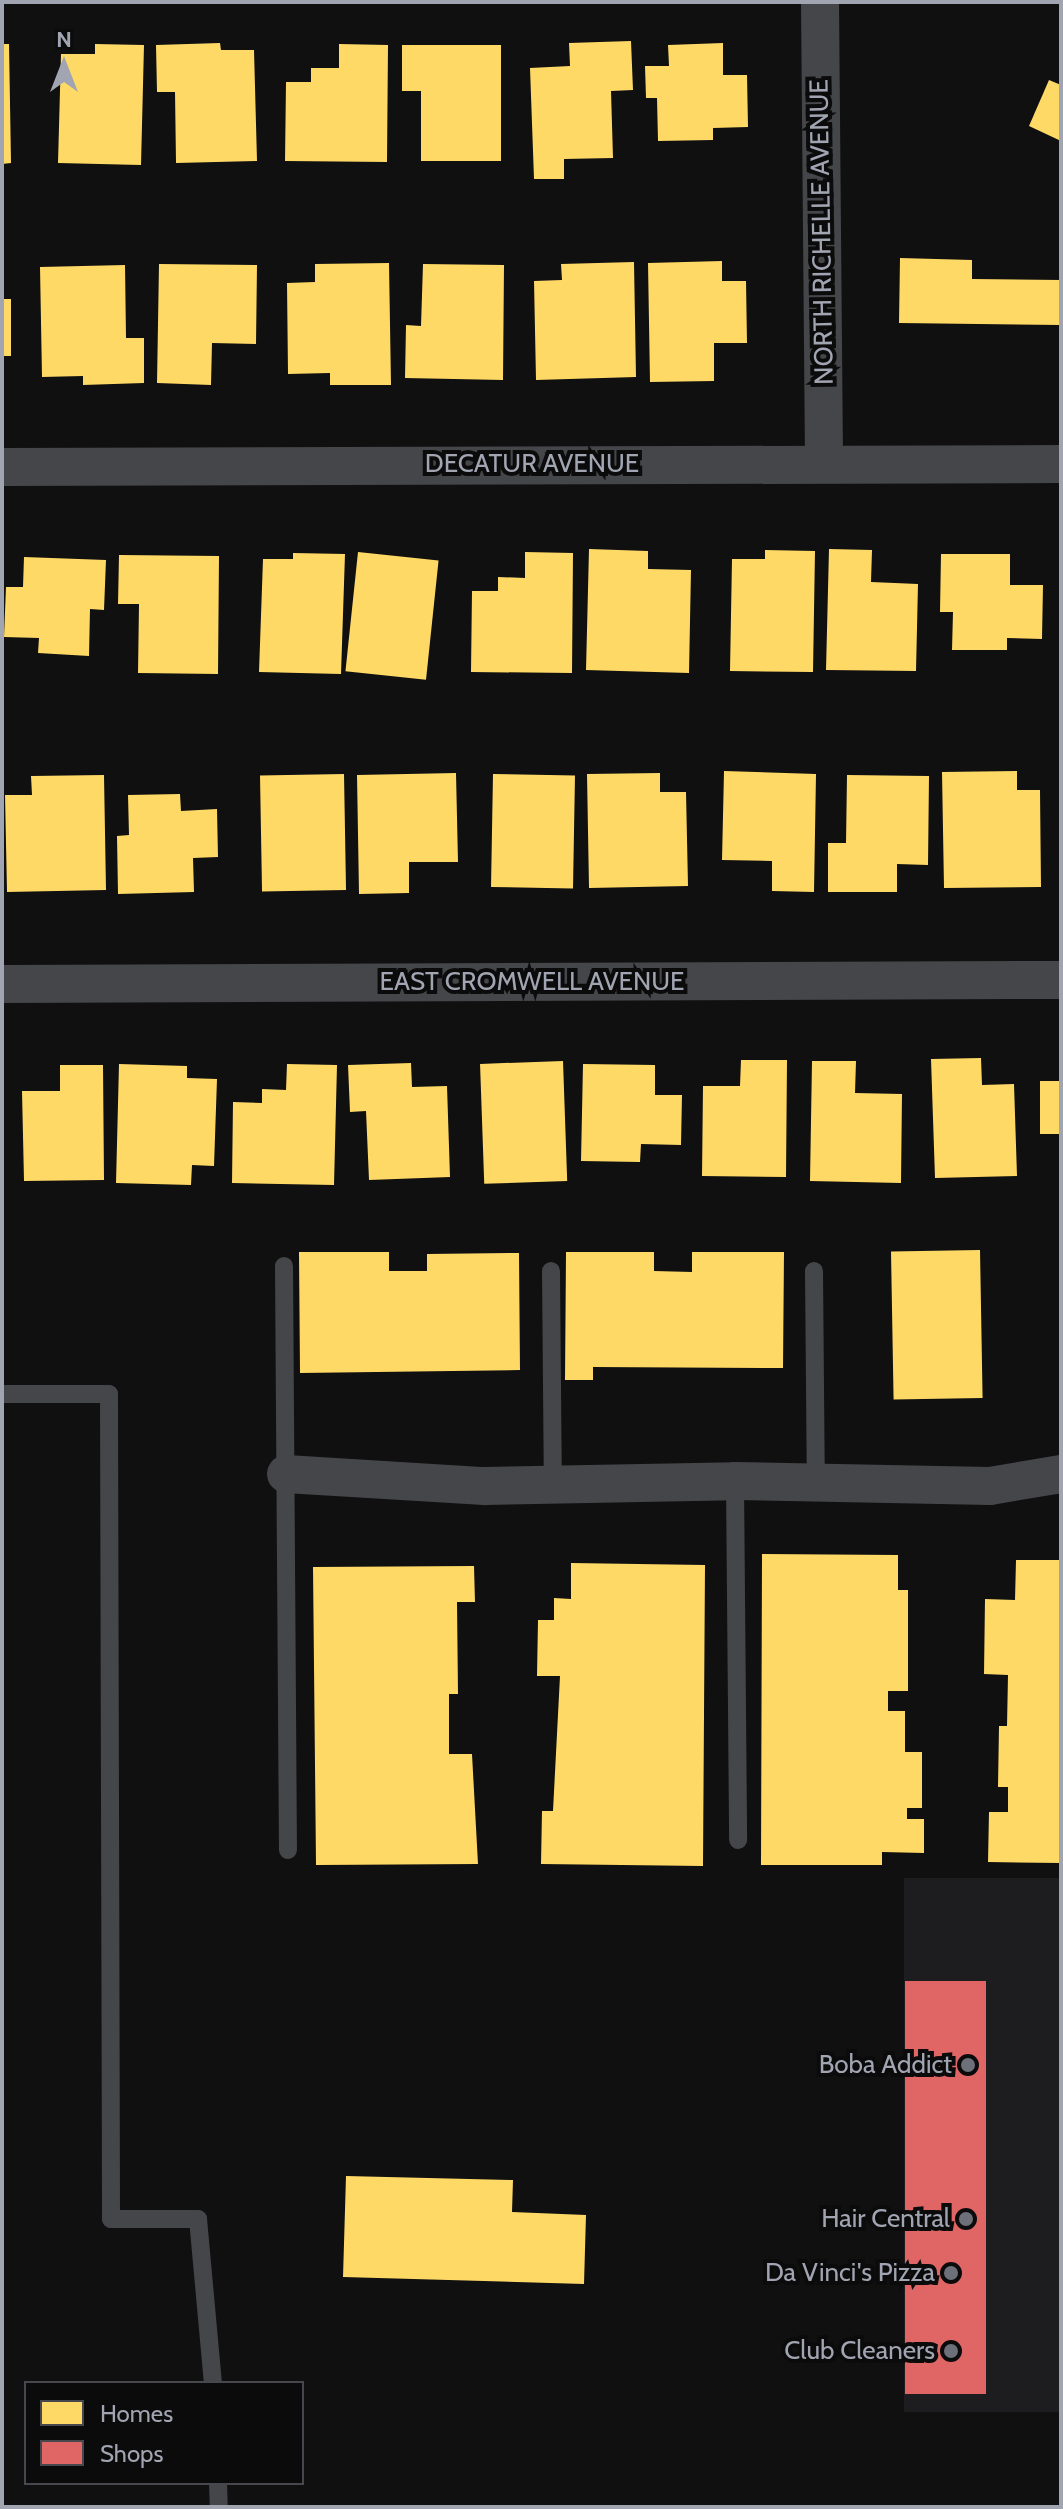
<!DOCTYPE html>
<html>
<head>
<meta charset="utf-8">
<style>
  body { margin:0 }
  #map { position:relative; width:1063px; height:2509px; overflow:hidden; background:#101011; font-family:Cabin,sans-serif }
  div>[style] { position:absolute }
  .built>* { inset:0; background:#1d1d1f; transform-origin:0 0 }
  .homes>* { inset:0; background:#ffd966; transform-origin:0 0 }
  .shops>* { inset:0; background:#e06666; transform-origin:0 0 }
  .lane>* { height:18px; margin:-9px; padding:0 9px; transform-origin:9px; border-radius:9px; background:#454649 }
  .street>* { height:38px; margin:-19px; padding:0 19px; transform-origin:19px; border-radius:19px; background:#454649 }
  .dots>* { width:22px; height:22px; translate:-50% -50%; box-sizing:border-box; border:4px solid #0b0b0c; border-radius:50% }
  span { translate:-50% -50%; white-space:nowrap; text-align:center; line-height:1.15; -webkit-text-stroke:8px #0b0b0c; paint-order:stroke }
  .street-label { font-size:26px; color:#a1a4b1 }
  .poi-label { font-size:26px; color:#a1a4b1 }
  .right { translate:-100% -50%; text-align:right }
  .frame { position:absolute; inset:0; border:4px solid #a1a4b1; pointer-events:none }
  .legend { position:absolute; left:24px; top:2381px; width:280px; height:104px; box-sizing:border-box; background:#0b0b0c; border:2px solid #47484e; margin:0; padding:10px 14px; list-style:none; font-size:24px; color:#a1a4b1 }
  .legend li { display:flex; align-items:center; gap:16px; height:40px }
  .legend b { width:40px; border:2px solid #47484e }
  .north { position:absolute; left:24px; top:24px; width:80px; height:80px; -webkit-text-stroke:6px #0b0b0c; paint-order:stroke; rotate:0deg; font-size:22px; font-weight:700; line-height:32px; text-align:center; color:#a1a4b1 }
  .north::after { content:''; display:block; margin:auto; width:28px; height:36px; background:#a1a4b1; clip-path:polygon(50% 0,100% 100%,50% 72%,0 100%) }
</style>
</head>
<body>
<div id="map">
  <div class="built">
    <div style="left:1061px;top:1878px;width:534px;height:157px;rotate:90deg"></div>
  </div>
  <div class="homes">
    <div style="clip-path:polygon(631px 41px,633px 90px,611px 91px,613px 158px,564px 159px,564px 179px,534px 179px,530px 68px,570px 66px,569px 43px)"></div>
    <div style="clip-path:polygon(220px 43px,221px 50px,254px 50px,257px 161px,176px 163px,175px 92px,157px 92px,156px 45px)"></div>
    <div style="clip-path:polygon(723px 43px,723px 75px,747px 75px,748px 127px,713px 128px,713px 140px,658px 141px,657px 98px,646px 98px,645px 66px,669px 66px,668px 45px)"></div>
    <div style="clip-path:polygon(2px 44px,9px 44px,11px 163px,2px 164px)"></div>
    <div style="clip-path:polygon(95px 44px,144px 45px,141px 165px,58px 163px,61px 54px,95px 54px)"></div>
    <div style="clip-path:polygon(339px 44px,388px 45px,387px 162px,285px 161px,286px 82px,311px 82px,311px 68px,339px 68px)"></div>
    <div style="clip-path:polygon(402px 45px,501px 45px,501px 161px,421px 161px,421px 91px,402px 91px)"></div>
    <div style="clip-path:polygon(1049px 80px,1061px 85px,1061px 141px,1029px 126px)"></div>
    <div style="clip-path:polygon(900px 258px,972px 260px,972px 279px,1061px 280px,1061px 325px,899px 323px)"></div>
    <div style="clip-path:polygon(722px 261px,722px 281px,746px 281px,747px 343px,714px 343px,714px 381px,650px 382px,648px 263px)"></div>
    <div style="clip-path:polygon(634px 262px,636px 377px,536px 380px,534px 281px,562px 280px,561px 264px)"></div>
    <div style="clip-path:polygon(389px 263px,391px 385px,330px 385px,330px 373px,288px 374px,287px 283px,315px 282px,315px 264px)"></div>
    <div style="clip-path:polygon(159px 264px,257px 265px,256px 344px,212px 343px,211px 385px,157px 383px)"></div>
    <div style="clip-path:polygon(423px 264px,504px 265px,503px 380px,405px 378px,406px 325px,421px 326px)"></div>
    <div style="clip-path:polygon(125px 265px,126px 338px,144px 338px,144px 383px,83px 385px,83px 376px,42px 377px,40px 267px)"></div>
    <div style="left:2px;top:299px;width:9px;height:57px"></div>
    <div style="clip-path:polygon(589px 549px,648px 551px,648px 569px,691px 570px,689px 673px,586px 670px)"></div>
    <div style="clip-path:polygon(829px 549px,872px 550px,871px 582px,918px 584px,916px 671px,826px 670px)"></div>
    <div style="clip-path:polygon(765px 550px,815px 551px,813px 672px,730px 671px,732px 559px,765px 559px)"></div>
    <div style="left:358px;top:552px;width:81px;height:120px;rotate:6deg"></div>
    <div style="clip-path:polygon(525px 552px,573px 553px,572px 673px,471px 672px,472px 591px,498px 591px,498px 577px,525px 578px)"></div>
    <div style="clip-path:polygon(293px 553px,345px 554px,341px 674px,259px 672px,263px 559px,293px 559px)"></div>
    <div style="clip-path:polygon(941px 554px,1010px 554px,1010px 585px,1043px 585px,1042px 639px,1007px 638px,1007px 650px,952px 650px,953px 612px,940px 612px)"></div>
    <div style="clip-path:polygon(119px 555px,219px 556px,218px 674px,138px 673px,139px 604px,118px 604px)"></div>
    <div style="clip-path:polygon(24px 557px,106px 560px,104px 610px,90px 609px,89px 656px,38px 653px,39px 638px,4px 637px,6px 587px,23px 587px)"></div>
    <div style="clip-path:polygon(724px 771px,816px 774px,814px 892px,772px 891px,772px 861px,722px 860px)"></div>
    <div style="clip-path:polygon(1017px 771px,1017px 790px,1040px 790px,1041px 887px,944px 888px,942px 772px)"></div>
    <div style="clip-path:polygon(456px 773px,458px 862px,409px 862px,409px 893px,359px 894px,357px 775px)"></div>
    <div style="clip-path:polygon(660px 773px,660px 792px,686px 792px,688px 886px,589px 888px,587px 774px)"></div>
    <div style="left:344px;top:774px;width:116px;height:84px;rotate:89deg"></div>
    <div style="left:493px;top:774px;width:82px;height:113px;rotate:1deg"></div>
    <div style="clip-path:polygon(104px 775px,106px 890px,7px 892px,5px 795px,32px 795px,31px 776px)"></div>
    <div style="clip-path:polygon(847px 775px,929px 776px,928px 865px,897px 864px,897px 892px,828px 892px,828px 843px,846px 843px)"></div>
    <div style="clip-path:polygon(180px 794px,181px 811px,217px 809px,218px 857px,193px 858px,194px 892px,118px 894px,117px 836px,129px 835px,128px 795px)"></div>
    <div style="clip-path:polygon(981px 1058px,982px 1085px,1014px 1084px,1017px 1176px,935px 1178px,931px 1059px)"></div>
    <div style="clip-path:polygon(741px 1060px,787px 1060px,786px 1177px,702px 1176px,703px 1086px,740px 1086px)"></div>
    <div style="left:563px;top:1061px;width:120px;height:83px;rotate:88deg"></div>
    <div style="clip-path:polygon(812px 1061px,856px 1061px,855px 1093px,902px 1094px,901px 1183px,810px 1181px)"></div>
    <div style="clip-path:polygon(411px 1063px,412px 1087px,447px 1086px,450px 1177px,369px 1180px,366px 1111px,350px 1112px,348px 1065px)"></div>
    <div style="clip-path:polygon(119px 1064px,187px 1066px,187px 1078px,217px 1079px,214px 1166px,192px 1165px,191px 1185px,116px 1183px)"></div>
    <div style="clip-path:polygon(287px 1064px,337px 1065px,334px 1185px,232px 1183px,233px 1102px,262px 1103px,262px 1089px,286px 1090px)"></div>
    <div style="clip-path:polygon(583px 1064px,655px 1065px,655px 1095px,682px 1095px,681px 1145px,641px 1144px,640px 1162px,581px 1161px)"></div>
    <div style="clip-path:polygon(60px 1065px,103px 1065px,104px 1180px,24px 1181px,22px 1091px,60px 1091px)"></div>
    <div style="left:1040px;top:1081px;width:21px;height:53px"></div>
    <div style="left:980px;top:1250px;width:148px;height:89px;rotate:89deg"></div>
    <div style="clip-path:polygon(299px 1252px,389px 1252px,389px 1271px,427px 1271px,427px 1254px,519px 1253px,520px 1370px,300px 1373px)"></div>
    <div style="clip-path:polygon(566px 1252px,654px 1252px,654px 1271px,692px 1272px,692px 1252px,784px 1252px,783px 1368px,593px 1367px,593px 1380px,565px 1380px)"></div>
    <div style="clip-path:polygon(762px 1554px,898px 1555px,898px 1590px,908px 1590px,908px 1691px,888px 1691px,888px 1711px,905px 1711px,905px 1752px,922px 1752px,922px 1808px,907px 1808px,907px 1819px,924px 1819px,924px 1853px,882px 1852px,882px 1865px,761px 1865px)"></div>
    <div style="clip-path:polygon(1016px 1560px,1061px 1560px,1061px 1863px,988px 1862px,989px 1812px,1008px 1812px,1008px 1787px,998px 1787px,999px 1726px,1007px 1726px,1008px 1675px,984px 1674px,985px 1599px,1015px 1600px)"></div>
    <div style="clip-path:polygon(571px 1563px,705px 1565px,703px 1866px,541px 1864px,542px 1811px,553px 1811px,560px 1676px,537px 1676px,538px 1620px,554px 1620px,554px 1598px,571px 1599px)"></div>
    <div style="clip-path:polygon(474px 1566px,475px 1602px,457px 1602px,458px 1694px,449px 1694px,449px 1754px,472px 1754px,478px 1864px,316px 1865px,313px 1567px)"></div>
    <div style="clip-path:polygon(346px 2176px,513px 2180px,512px 2212px,586px 2215px,584px 2284px,343px 2277px)"></div>
  </div>
  <div class="shops">
    <div style="left:905px;top:1981px;width:81px;height:413px"></div>
  </div>
  <div class="lane">
    <div style="left:284px;top:1266px;width:584px;rotate:89.61deg"></div>
    <div style="left:551px;top:1271px;width:215px;rotate:89.5deg"></div>
    <div style="left:814px;top:1271px;width:212px;rotate:89.5deg"></div>
    <div style="left:2px;top:1394px;width:107px"></div>
    <div style="left:109px;top:1394px;width:825px;rotate:89.86deg"></div>
    <div style="left:111px;top:2219px;width:87px"></div>
    <div style="left:198px;top:2219px;width:165px;rotate:84.8deg"></div>
    <div style="left:735px;top:1481px;width:359px;rotate:89.5deg"></div>
    <div style="left:218px;top:2483px;width:24px;rotate:88deg"></div>
  </div>
  <div class="street">
    <div style="left:820px;top:2px;width:460px;rotate:89.5deg"></div>
    <div style="left:2px;top:467px;width:1059px;rotate:-0.16deg"></div>
    <div style="left:2px;top:984px;width:1059px;rotate:-0.22deg"></div>
    <div style="left:286px;top:1474px;width:199px;rotate:3.5deg"></div>
    <div style="left:485px;top:1486px;width:250px;rotate:-1.1deg"></div>
    <div style="left:735px;top:1481px;width:255px;rotate:1.1deg"></div>
    <div style="left:990px;top:1486px;width:72px;rotate:-9.6deg"></div>
  </div>
  <div class="dots">
    <div style="left:968px;top:2065px;background:#6e7079"></div>
    <div style="left:966px;top:2219px;background:#6e7079"></div>
    <div style="left:951px;top:2273px;background:#6e7079"></div>
    <div style="left:951px;top:2351px;background:#6e7079"></div>
  </div>
  <div class="street-label">
    <span style="left:822px;top:232px;rotate:-91deg">NORTH RICHELLE AVENUE</span>
    <span style="left:532px;top:464px">DECATUR AVENUE</span>
    <span style="left:532px;top:982px">EAST CROMWELL AVENUE</span>
  </div>
  <div class="poi-label">
    <span class="right" style="left:952px;top:2065px">Boba Addict</span>
    <span class="right" style="left:950px;top:2219px">Hair Central</span>
    <span class="right" style="left:935px;top:2273px">Da Vinci's Pizza</span>
    <span class="right" style="left:935px;top:2351px">Club Cleaners</span>
  </div>
  <div class="frame"></div>
  <ul class="legend">
  <li><b style="height:22px;background:#ffd966"></b>Homes</li>
  <li><b style="height:22px;background:#e06666"></b>Shops</li>
  </ul>
  <div class="north">N</div>
</div>
</body>
</html>
